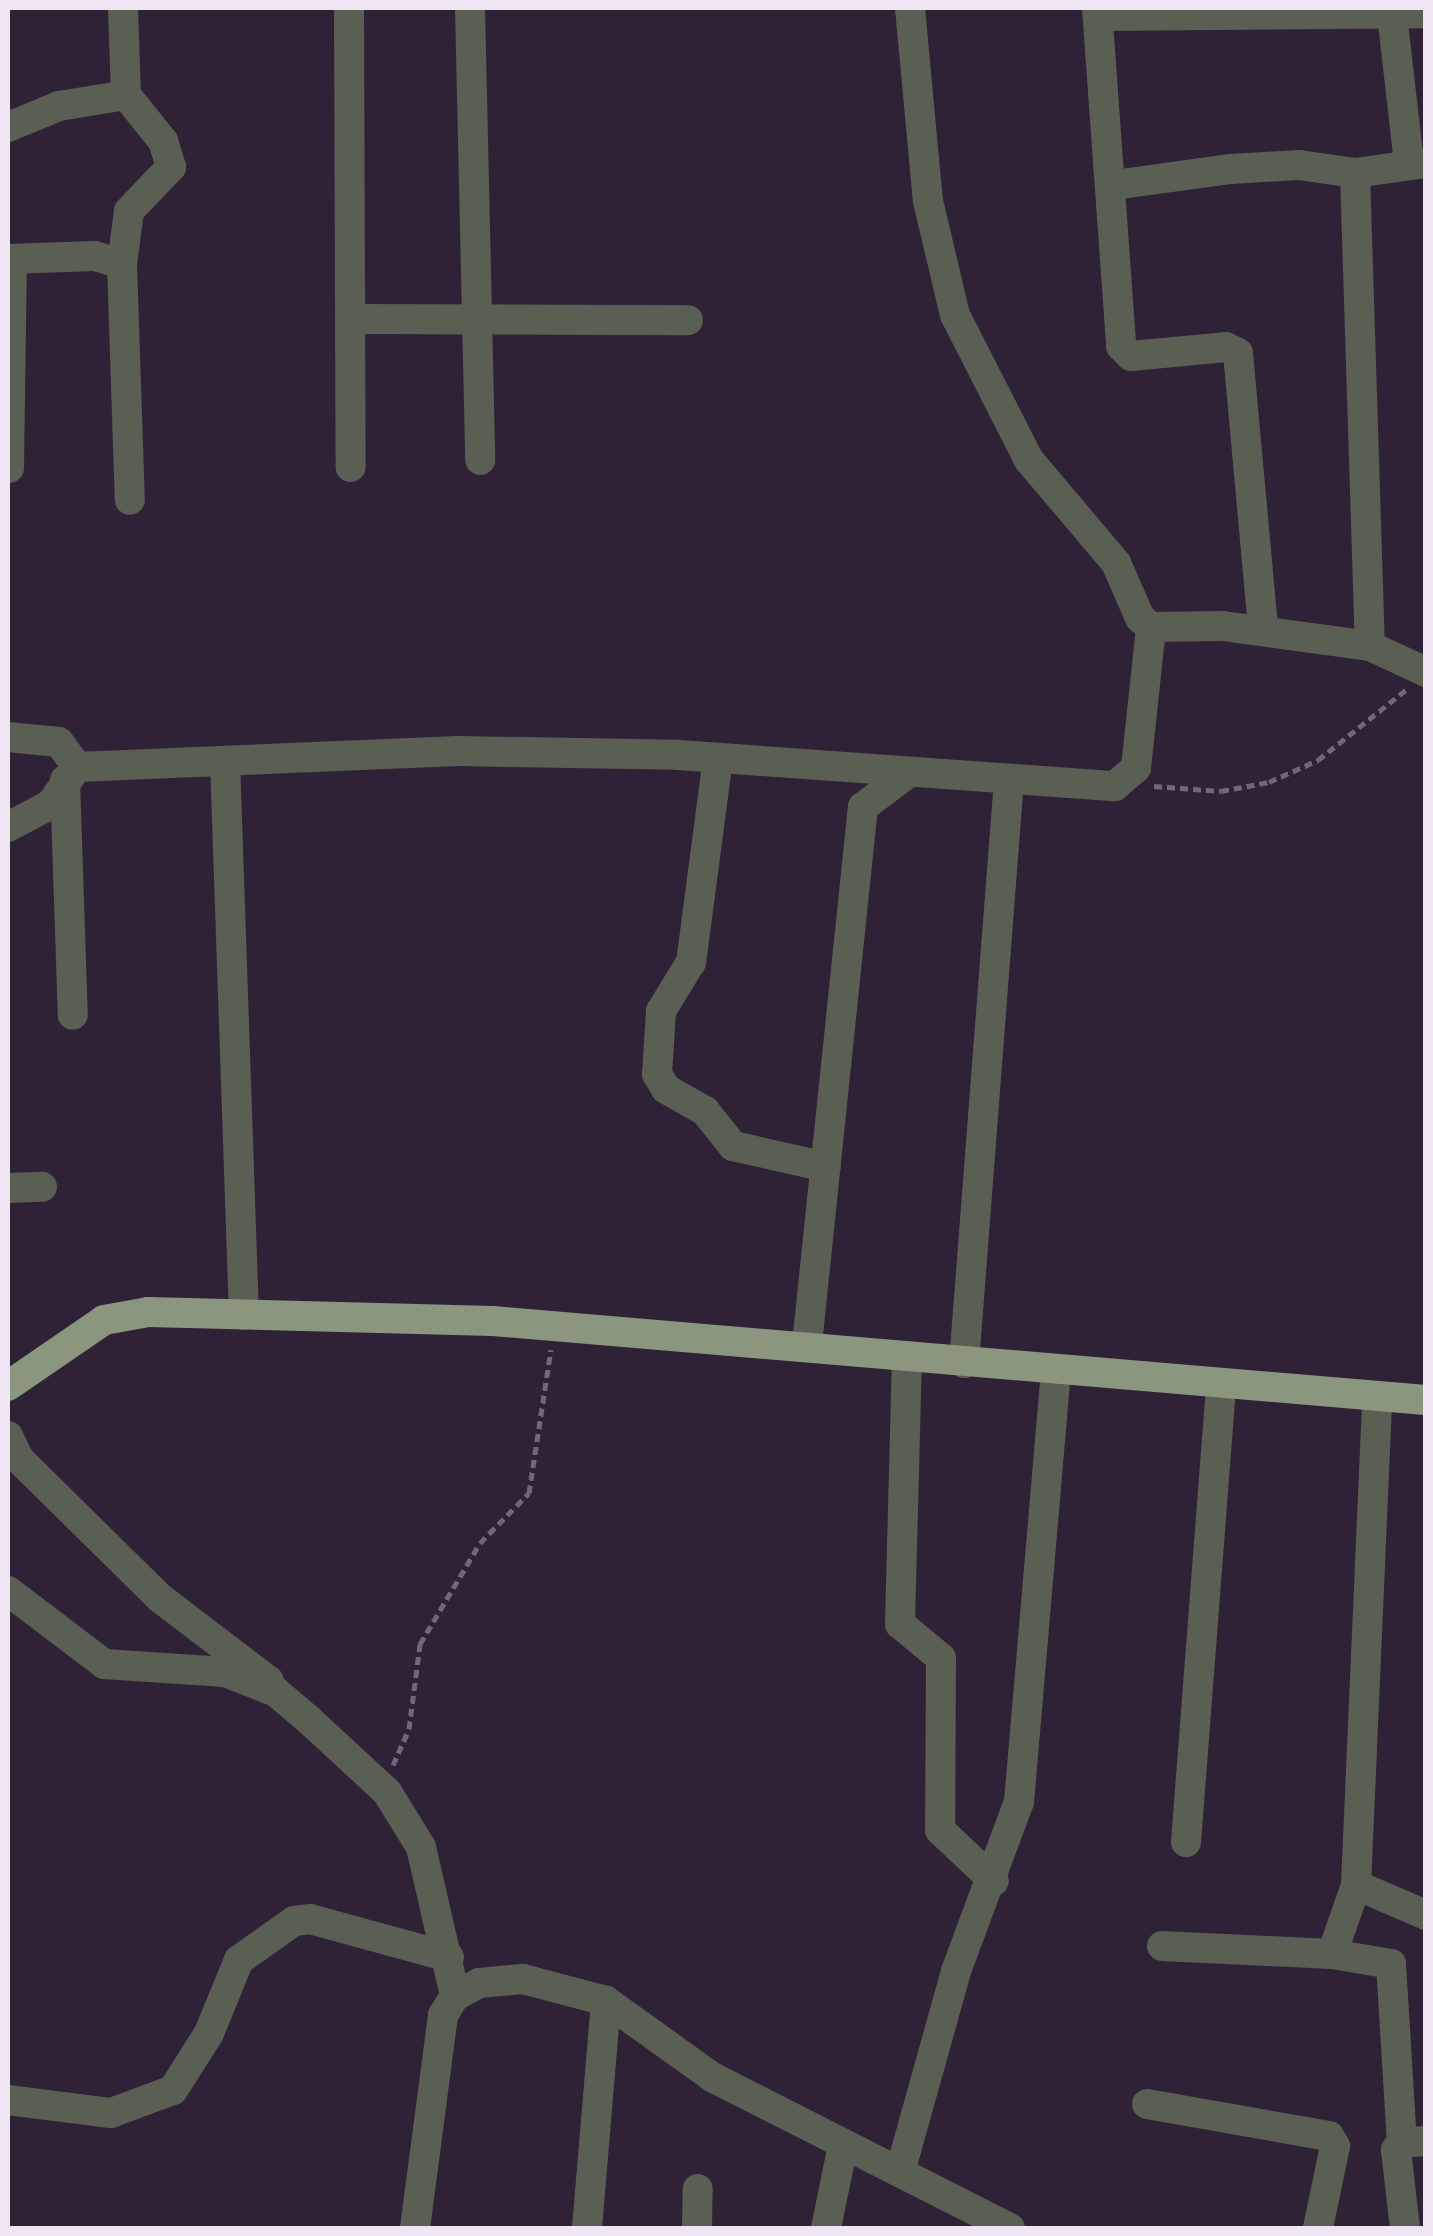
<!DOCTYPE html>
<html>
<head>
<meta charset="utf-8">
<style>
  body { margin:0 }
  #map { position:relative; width:1433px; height:2236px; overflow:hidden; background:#302236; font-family:Barlow,sans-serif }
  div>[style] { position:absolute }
  .path>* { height:5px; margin-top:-2.5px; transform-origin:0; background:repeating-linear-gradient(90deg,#736678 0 8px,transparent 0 13px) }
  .minor>* { height:30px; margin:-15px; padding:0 15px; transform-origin:15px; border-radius:15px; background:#5a5f54 }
  .major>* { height:30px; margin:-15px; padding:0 15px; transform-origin:15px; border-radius:15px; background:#8b967f }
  span { translate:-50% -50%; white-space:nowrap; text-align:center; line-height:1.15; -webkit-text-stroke:10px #140e17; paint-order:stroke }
  .frame { position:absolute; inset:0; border:10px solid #efe5f3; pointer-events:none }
</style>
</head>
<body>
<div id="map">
  <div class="path">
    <div style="left:1154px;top:786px;width:67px;rotate:4.3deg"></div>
    <div style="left:1221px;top:791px;width:49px;rotate:-10.6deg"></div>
    <div style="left:1269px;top:782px;width:54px;rotate:-24.2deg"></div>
    <div style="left:1318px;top:760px;width:114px;rotate:-38.6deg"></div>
    <div style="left:393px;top:1765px;width:39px;rotate:-66deg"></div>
    <div style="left:409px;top:1729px;width:86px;rotate:-82.6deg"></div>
    <div style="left:420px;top:1644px;width:117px;rotate:-59.3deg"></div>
    <div style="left:480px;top:1543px;width:70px;rotate:-45.6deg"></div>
    <div style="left:529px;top:1493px;width:145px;rotate:-81.3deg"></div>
  </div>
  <div class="minor">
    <div style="left:349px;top:8px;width:459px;rotate:89.8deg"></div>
    <div style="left:470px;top:8px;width:452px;rotate:88.7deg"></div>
    <div style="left:910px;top:8px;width:194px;rotate:84.7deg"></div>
    <div style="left:928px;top:201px;width:117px;rotate:76.7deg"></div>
    <div style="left:955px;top:315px;width:163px;rotate:63deg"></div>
    <div style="left:1029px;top:460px;width:135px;rotate:49.8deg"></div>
    <div style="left:1116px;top:563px;width:60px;rotate:66.4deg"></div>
    <div style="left:1140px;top:618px;width:14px;rotate:39deg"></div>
    <div style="left:1151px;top:627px;width:72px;rotate:-0.8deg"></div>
    <div style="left:1223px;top:626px;width:148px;rotate:7.7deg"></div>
    <div style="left:1370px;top:646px;width:62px;rotate:24.9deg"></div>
    <div style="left:1097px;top:8px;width:339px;rotate:85.9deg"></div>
    <div style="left:1121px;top:346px;width:14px;rotate:45deg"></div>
    <div style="left:1131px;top:356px;width:95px;rotate:-5.4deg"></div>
    <div style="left:1226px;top:347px;width:13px;rotate:27deg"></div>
    <div style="left:1238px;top:353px;width:278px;rotate:84.8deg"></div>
    <div style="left:1392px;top:14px;width:150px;rotate:83.5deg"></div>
    <div style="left:1099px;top:16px;width:327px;rotate:-0.5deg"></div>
    <div style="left:8px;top:127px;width:55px;rotate:-22.4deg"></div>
    <div style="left:59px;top:106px;width:68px;rotate:-9.3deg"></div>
    <div style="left:1355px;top:173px;width:473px;rotate:88.2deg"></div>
    <div style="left:1114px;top:185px;width:118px;rotate:-7.8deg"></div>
    <div style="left:1231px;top:169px;width:68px;rotate:-3.4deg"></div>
    <div style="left:1299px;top:165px;width:57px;rotate:8.1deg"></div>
    <div style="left:1355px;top:173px;width:72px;rotate:-8deg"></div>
    <div style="left:8px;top:259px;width:87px;rotate:-2deg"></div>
    <div style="left:95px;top:256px;width:28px;rotate:17deg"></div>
    <div style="left:122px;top:264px;width:236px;rotate:88.1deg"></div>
    <div style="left:122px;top:264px;width:53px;rotate:-82.5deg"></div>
    <div style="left:129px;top:211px;width:61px;rotate:-46.3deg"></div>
    <div style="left:171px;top:167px;width:27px;rotate:-107deg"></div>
    <div style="left:163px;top:141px;width:59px;rotate:-128.8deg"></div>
    <div style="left:126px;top:95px;width:87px;rotate:-92deg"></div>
    <div style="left:350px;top:319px;width:338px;rotate:0.2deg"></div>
    <div style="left:9px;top:468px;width:209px;rotate:-89.2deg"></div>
    <div style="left:8px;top:737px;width:51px;rotate:5.6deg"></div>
    <div style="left:59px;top:742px;width:31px;rotate:54deg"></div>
    <div style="left:718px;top:758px;width:206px;rotate:97.5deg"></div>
    <div style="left:691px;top:962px;width:57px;rotate:121.5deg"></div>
    <div style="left:661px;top:1011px;width:63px;rotate:93.6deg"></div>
    <div style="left:657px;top:1074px;width:17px;rotate:59deg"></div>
    <div style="left:666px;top:1089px;width:45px;rotate:29.4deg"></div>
    <div style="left:705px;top:1111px;width:45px;rotate:51.3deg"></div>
    <div style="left:733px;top:1146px;width:95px;rotate:12.7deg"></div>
    <div style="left:225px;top:761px;width:554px;rotate:88.04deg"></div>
    <div style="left:65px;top:780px;width:235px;rotate:88.1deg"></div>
    <div style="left:8px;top:827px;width:49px;rotate:-28.1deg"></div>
    <div style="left:51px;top:804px;width:45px;rotate:-54.9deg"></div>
    <div style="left:77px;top:767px;width:381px;rotate:-2.4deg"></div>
    <div style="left:458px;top:751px;width:221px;rotate:1deg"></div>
    <div style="left:679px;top:755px;width:437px;rotate:4.1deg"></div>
    <div style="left:1115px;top:786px;width:28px;rotate:-41deg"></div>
    <div style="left:1136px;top:768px;width:142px;rotate:-83.9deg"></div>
    <div style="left:8px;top:1188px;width:34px;rotate:-2deg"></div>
    <div style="left:807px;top:1344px;width:540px;rotate:-84.05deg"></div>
    <div style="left:863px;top:807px;width:56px;rotate:-37.1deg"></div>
    <div style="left:907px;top:1356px;width:268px;rotate:91.5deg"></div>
    <div style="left:900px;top:1624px;width:53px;rotate:39.7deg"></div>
    <div style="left:941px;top:1658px;width:172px;rotate:90.3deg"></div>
    <div style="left:940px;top:1830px;width:74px;rotate:43.4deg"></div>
    <div style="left:964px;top:1363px;width:586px;rotate:-85.59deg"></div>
    <div style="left:8px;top:1436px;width:25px;rotate:64deg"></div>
    <div style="left:19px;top:1459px;width:198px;rotate:44.6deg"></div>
    <div style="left:160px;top:1598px;width:137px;rotate:37.3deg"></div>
    <div style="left:8px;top:1591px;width:121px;rotate:37.2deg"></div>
    <div style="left:104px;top:1664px;width:121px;rotate:3.8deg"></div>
    <div style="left:225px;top:1672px;width:55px;rotate:21.4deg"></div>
    <div style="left:276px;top:1692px;width:43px;rotate:40.3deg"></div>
    <div style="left:309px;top:1720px;width:106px;rotate:42.7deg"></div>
    <div style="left:387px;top:1792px;width:65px;rotate:58.3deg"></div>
    <div style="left:421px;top:1847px;width:153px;rotate:77.1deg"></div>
    <div style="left:1186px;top:1842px;width:457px;rotate:-85.6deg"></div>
    <div style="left:1356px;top:1885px;width:76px;rotate:23.2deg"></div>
    <div style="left:1162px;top:1946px;width:170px;rotate:2.7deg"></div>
    <div style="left:1332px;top:1954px;width:60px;rotate:9.6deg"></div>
    <div style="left:1391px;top:1964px;width:179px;rotate:86.5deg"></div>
    <div style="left:1332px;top:1954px;width:73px;rotate:-70.8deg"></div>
    <div style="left:1356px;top:1885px;width:487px;rotate:-87.5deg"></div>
    <div style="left:8px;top:2100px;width:104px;rotate:7.2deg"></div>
    <div style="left:111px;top:2113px;width:66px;rotate:-20.4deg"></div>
    <div style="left:173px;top:2090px;width:67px;rotate:-57.7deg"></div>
    <div style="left:209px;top:2033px;width:79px;rotate:-67.7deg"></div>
    <div style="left:239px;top:1960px;width:67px;rotate:-35.3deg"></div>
    <div style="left:294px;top:1921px;width:16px;rotate:-7deg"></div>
    <div style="left:310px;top:1919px;width:144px;rotate:15.3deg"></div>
    <div style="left:1147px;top:2104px;width:185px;rotate:10deg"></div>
    <div style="left:1329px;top:2136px;width:12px;rotate:59deg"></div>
    <div style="left:1335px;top:2146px;width:84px;rotate:101.7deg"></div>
    <div style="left:900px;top:2172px;width:209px;rotate:-74.4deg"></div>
    <div style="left:956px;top:1971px;width:180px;rotate:-69.6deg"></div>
    <div style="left:1019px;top:1802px;width:431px;rotate:-85.1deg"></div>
    <div style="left:415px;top:2228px;width:215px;rotate:-82.5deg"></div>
    <div style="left:443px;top:2015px;width:22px;rotate:-58deg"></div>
    <div style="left:455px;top:1996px;width:27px;rotate:-28deg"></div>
    <div style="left:479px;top:1983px;width:44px;rotate:-5.2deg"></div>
    <div style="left:523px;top:1979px;width:86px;rotate:14.8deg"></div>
    <div style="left:606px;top:2001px;width:130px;rotate:35.6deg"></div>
    <div style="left:712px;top:2077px;width:334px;rotate:26.9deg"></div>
    <div style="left:587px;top:2228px;width:228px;rotate:-85.2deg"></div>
    <div style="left:697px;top:2228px;width:39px;rotate:-89deg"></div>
    <div style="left:826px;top:2228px;width:85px;rotate:-78.4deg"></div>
    <div style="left:1405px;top:2228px;width:79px;rotate:-96.6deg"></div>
    <div style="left:1396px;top:2150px;width:9px;rotate:-49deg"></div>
    <div style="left:1402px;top:2143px;width:24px;rotate:-5deg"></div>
  </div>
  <div class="major">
    <div style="left:8px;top:1386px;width:116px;rotate:-34.5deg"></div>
    <div style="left:104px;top:1320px;width:45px;rotate:-10.3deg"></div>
    <div style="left:148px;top:1312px;width:345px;rotate:1.5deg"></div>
    <div style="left:493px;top:1321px;width:936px;rotate:4.84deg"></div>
  </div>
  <div class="frame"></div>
</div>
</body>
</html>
